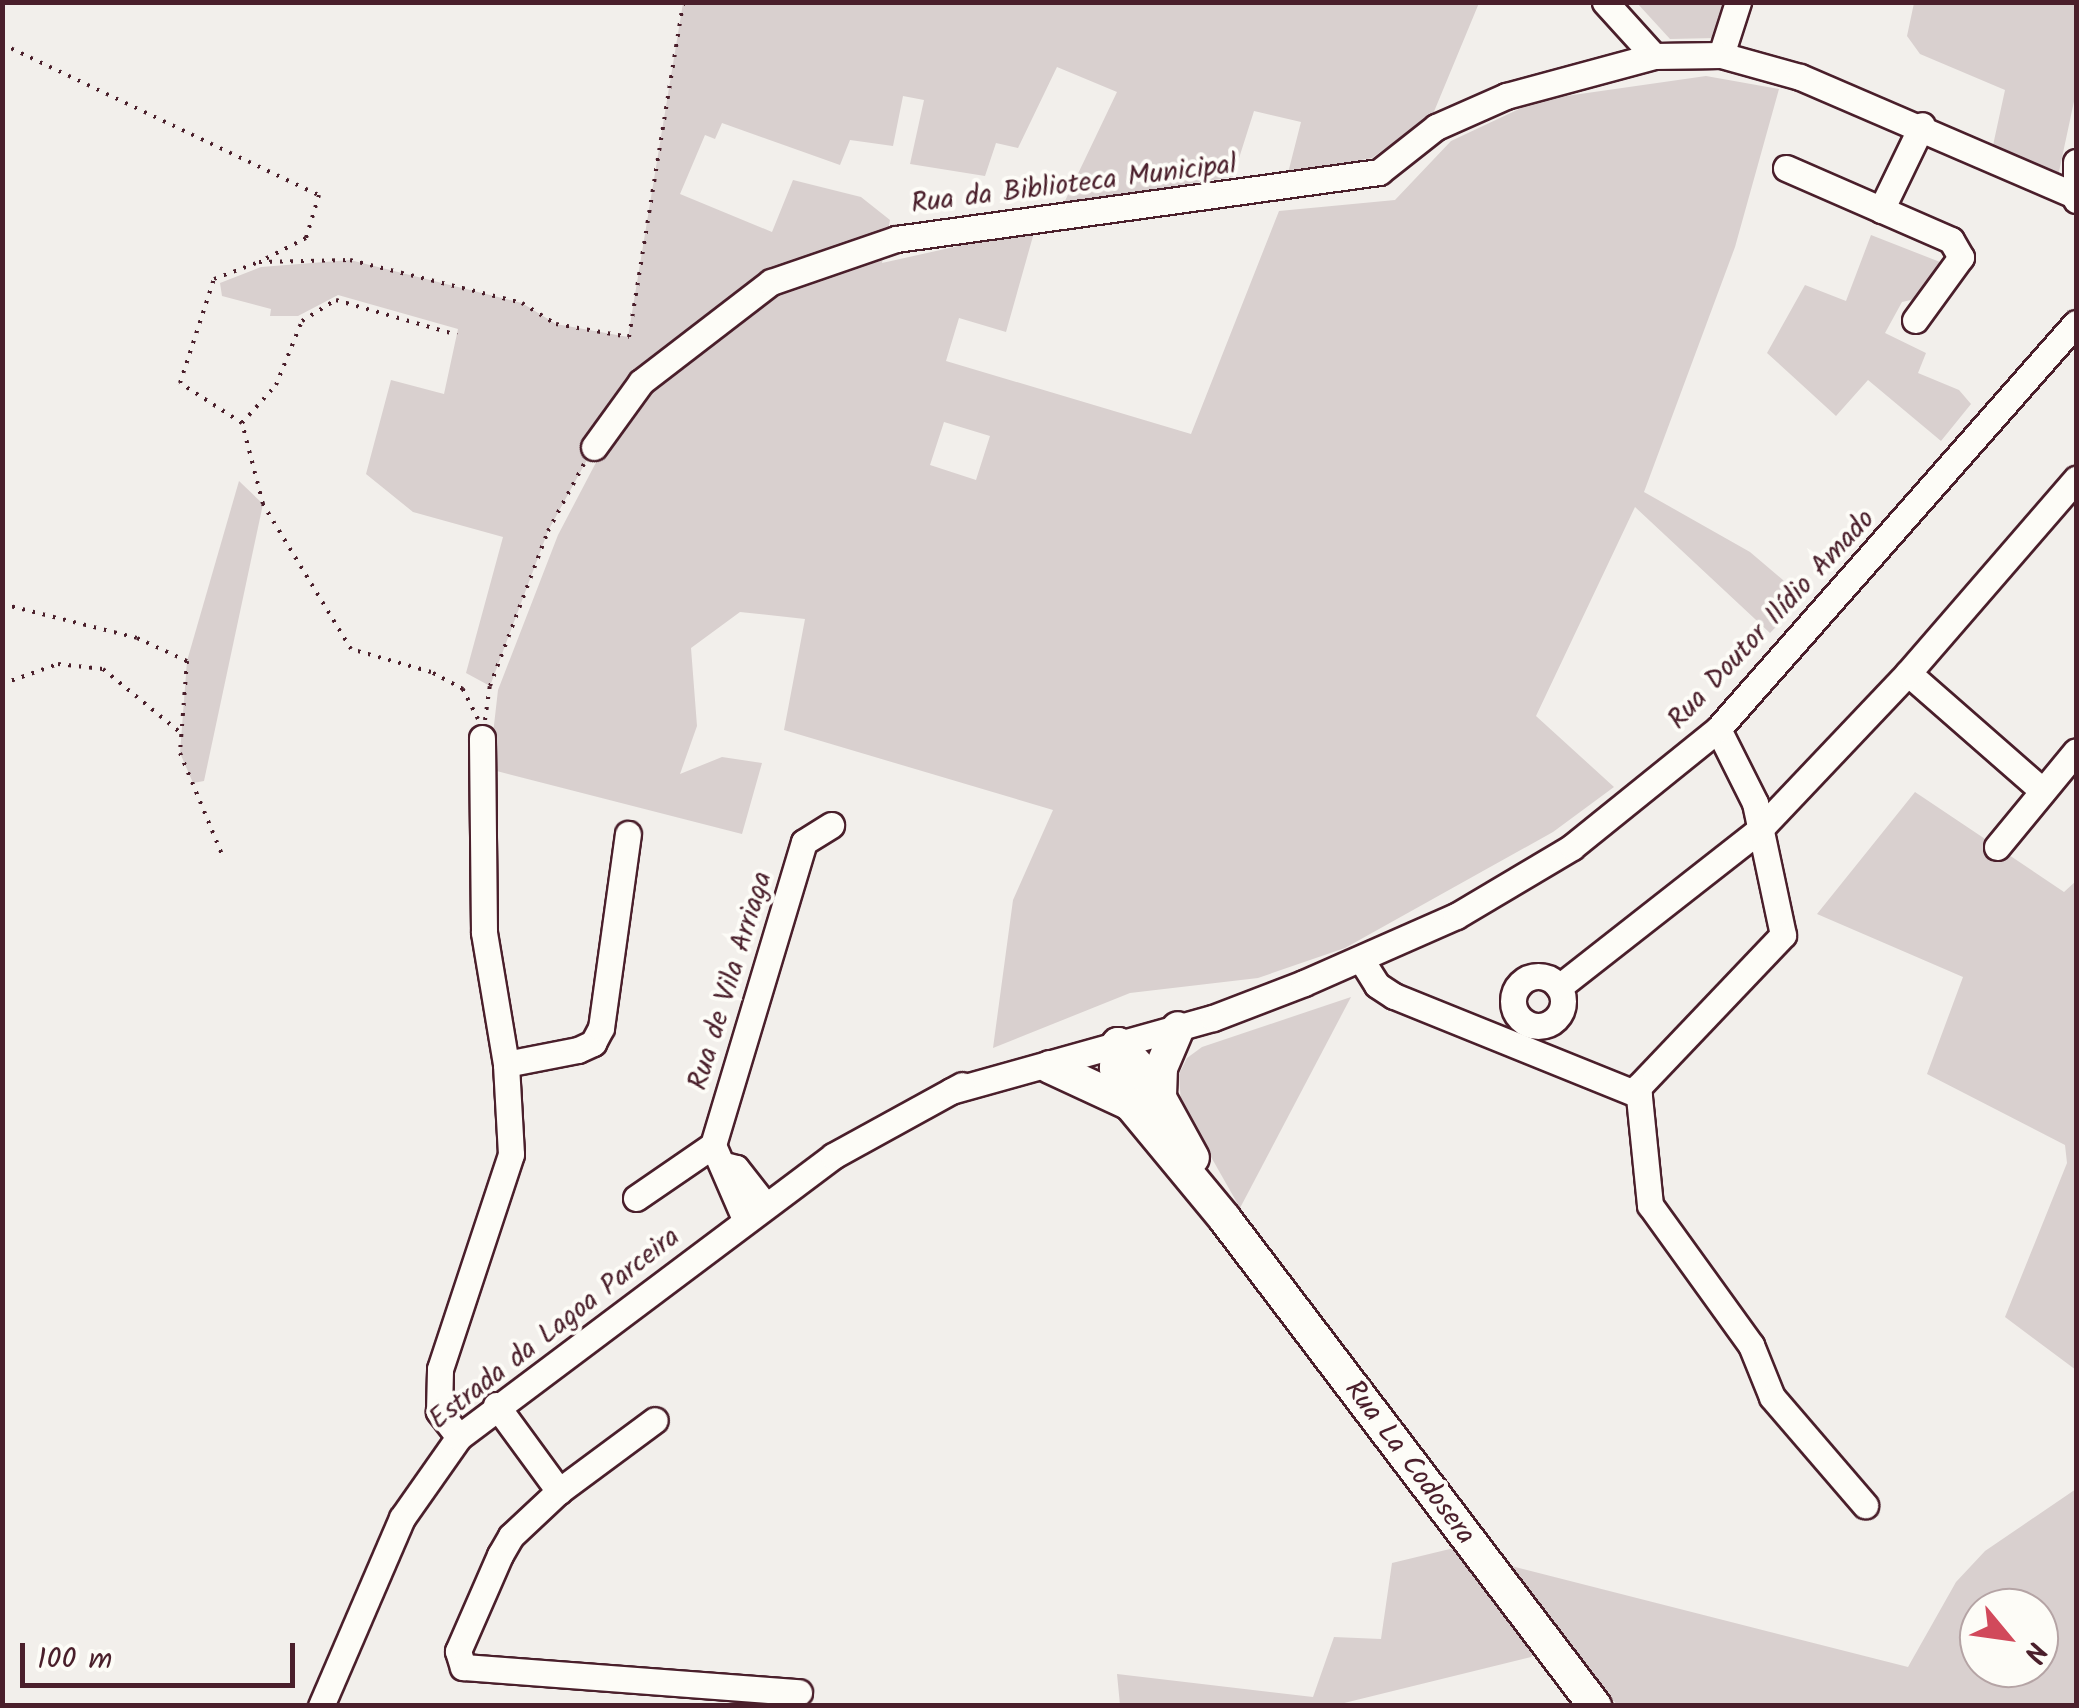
<!DOCTYPE html>
<html>
<head>
<meta charset="utf-8">
<style>
  body { margin:0 }
  #map { position:relative; width:2079px; height:1708px; overflow:hidden; background:#f2efeb; font-family:Kalam,sans-serif }
  div>[style] { position:absolute }
  .green>* { inset:0; background:#d9d0cf }
  .path>* { height:4px; margin-top:-2px; transform-origin:0; background:repeating-linear-gradient(90deg,#4a1f2b 0 2.5px,transparent 0 10.5px) }
  .roads { filter:drop-shadow(2px 0 #4a1f2b) drop-shadow(-2px 0 #4a1f2b) drop-shadow(0 2px #4a1f2b) drop-shadow(0 -2px #4a1f2b) }
  .minor>* { height:25px; margin:-12.5px; padding:0 12.5px; transform-origin:12.5px; border-radius:12.5px; background:#fdfcf7 }
  .minor>.ring { margin:-12.5px; padding:0; box-sizing:content-box; background:none; border:25px solid #fdfcf7; border-radius:50% }
  .major>* { height:32px; margin:-16px; padding:0 16px; transform-origin:16px; border-radius:16px; background:#fdfcf7 }
  span { translate:-50% -50%; white-space:nowrap; text-align:center; line-height:1.15; -webkit-text-stroke:8px #fdfcf7; paint-order:stroke }
  .street-label { font-size:28px; color:#4a1f2b }
  .frame { position:absolute; inset:0; border:5px solid #4a1f2b; pointer-events:none }
  .north { position:absolute; left:1959px; top:1588px; width:100px; height:100px; box-sizing:border-box; background:#fdfcf7; border:2px solid #b5a4a5; border-radius:50%; rotate:119deg; font-size:28px; font-weight:700; line-height:40px; text-align:center; color:#4a1f2b }
  .north::after { content:''; display:block; margin:auto; width:35px; height:45px; background:#d1495b; clip-path:polygon(50% 0,100% 100%,50% 72%,0 100%) }
  .scale { position:absolute; left:20px; top:1643px; width:275px; height:45px; box-sizing:border-box; border:5px solid #4a1f2b; border-top:0; padding-left:12px; font-size:30px; line-height:35px; white-space:nowrap; color:#4a1f2b; -webkit-text-stroke:8px #fdfcf7; paint-order:stroke }
</style>
</head>
<body>
<div id="map">
  <div class="green">
    <div style="clip-path:polygon(2002px 2px,2076px 3px,2076px 92px,2057px 181px,1992px 150px,2005px 90px,1920px 54px,1907px 36px,1914px 3px)"></div>
    <div style="clip-path:polygon(evenodd,683px 3px,1479px 3px,1433px 114px,1372px 158px,1288px 173px,1301px 122px,1254px 111px,1233px 177px,1064px 203px,1117px 92px,1057px 67px,1018px 148px,996px 143px,985px 176px,910px 164px,924px 100px,903px 96px,893px 146px,850px 140px,840px 165px,722px 123px,715px 139px,705px 135px,680px 194px,772px 232px,793px 180px,861px 197px,890px 220px,882px 263px,1035px 229px,1006px 332px,959px 318px,946px 361px,1191px 434px,1279px 211px,1395px 200px,1451px 141px,1538px 100px,1706px 76px,1779px 89px,1735px 247px,1644px 492px,1750px 552px,1783px 580px,1798px 604px,1770px 633px,1635px 507px,1536px 716px,1614px 787px,1553px 832px,1345px 948px,1258px 978px,1130px 993px,993px 1048px,1013px 900px,1053px 810px,784px 730px,805px 619px,740px 612px,691px 648px,697px 726px,680px 774px,722px 757px,762px 763px,742px 834px,489px 769px,498px 690px,558px 535px,602px 451px,594px 447px,548px 531px,490px 686px,466px 673px,503px 537px,413px 512px,366px 474px,391px 380px,444px 394px,458px 329px,338px 295px,298px 316px,270px 316px,271px 309px,222px 296px,220px 283px,261px 267px,350px 260px,522px 303px,556px 324px,628px 337px,683px 3px,944px 422px,990px 436px,976px 480px,930px 465px,944px 422px)"></div>
    <div style="clip-path:polygon(1637px 3px,1727px 3px,1716px 38px,1670px 39px)"></div>
    <div style="clip-path:polygon(1871px 235px,1940px 262px,1920px 298px,1902px 302px,1885px 333px,1926px 353px,1918px 373px,1959px 390px,1971px 404px,1941px 441px,1868px 380px,1836px 416px,1767px 353px,1805px 285px,1846px 301px)"></div>
    <div style="clip-path:polygon(239px 481px,263px 504px,204px 781px,193px 783px,180px 753px,187px 661px)"></div>
    <div style="clip-path:polygon(1915px 792px,2064px 892px,2076px 881px,2076px 1370px,2005px 1317px,2067px 1163px,2065px 1145px,1927px 1074px,1963px 977px,1817px 914px)"></div>
    <div style="clip-path:polygon(1351px 997px,1240px 1208px,1181px 1104px,1179px 1074px,1187px 1058px,1202px 1047px)"></div>
    <div style="clip-path:polygon(evenodd,2076px 1489px,2076px 1705px,1617px 1705px,1511px 1566px,1908px 1667px,1956px 1582px,1985px 1551px,2076px 1489px,1979px 1608px,2039px 1608px,2039px 1668px,1979px 1668px,1979px 1608px)"></div>
    <div style="clip-path:polygon(1454px 1548px,1534px 1653px,1531px 1657px,1332px 1706px,1120px 1705px,1117px 1674px,1313px 1697px,1334px 1637px,1381px 1639px,1392px 1563px)"></div>
  </div>
  <div class="path">
    <div style="left:2px;top:44px;width:351px;rotate:25.5deg"></div>
    <div style="left:319px;top:195px;width:45px;rotate:106.8deg"></div>
    <div style="left:306px;top:238px;width:48px;rotate:152.9deg"></div>
    <div style="left:242px;top:423px;width:51px;rotate:-48.2deg"></div>
    <div style="left:276px;top:385px;width:69px;rotate:-67.9deg"></div>
    <div style="left:302px;top:321px;width:40px;rotate:-32deg"></div>
    <div style="left:336px;top:300px;width:126px;rotate:16.1deg"></div>
    <div style="left:2px;top:604px;width:139px;rotate:14.1deg"></div>
    <div style="left:137px;top:638px;width:55px;rotate:24.7deg"></div>
    <div style="left:187px;top:661px;width:92px;rotate:94.4deg"></div>
    <div style="left:180px;top:753px;width:113px;rotate:67.5deg"></div>
    <div style="left:2px;top:684px;width:59px;rotate:-19.7deg"></div>
    <div style="left:58px;top:664px;width:45px;rotate:6.3deg"></div>
    <div style="left:103px;top:669px;width:101px;rotate:39.4deg"></div>
    <div style="left:478px;top:719px;width:34px;rotate:-117deg"></div>
    <div style="left:463px;top:689px;width:36px;rotate:-152deg"></div>
    <div style="left:431px;top:672px;width:83px;rotate:-164deg"></div>
    <div style="left:351px;top:649px;width:170px;rotate:-121.3deg"></div>
    <div style="left:263px;top:504px;width:84px;rotate:-104.5deg"></div>
    <div style="left:242px;top:423px;width:74px;rotate:-147.2deg"></div>
    <div style="left:180px;top:383px;width:109px;rotate:-71.9deg"></div>
    <div style="left:214px;top:279px;width:48px;rotate:-20.7deg"></div>
    <div style="left:259px;top:262px;width:91px;rotate:-1.3deg"></div>
    <div style="left:350px;top:260px;width:177px;rotate:14deg"></div>
    <div style="left:522px;top:303px;width:40px;rotate:32deg"></div>
    <div style="left:556px;top:324px;width:74px;rotate:10.1deg"></div>
    <div style="left:629px;top:337px;width:339px;rotate:-80.8deg"></div>
    <div style="left:485px;top:720px;width:34px;rotate:-82deg"></div>
    <div style="left:490px;top:686px;width:165px;rotate:-69.5deg"></div>
    <div style="left:548px;top:531px;width:76px;rotate:-61.8deg"></div>
  </div>
  <div class="roads">
    <div class="minor">
      <div style="left:1605px;top:2px;width:73px;rotate:47.8deg"></div>
      <div style="left:1721px;top:55px;width:56px;rotate:-72.2deg"></div>
      <div style="left:2076px;top:162px;width:38px;rotate:90deg"></div>
      <div style="left:1786px;top:168px;width:180px;rotate:23.6deg"></div>
      <div style="left:1951px;top:240px;width:20px;rotate:60deg"></div>
      <div style="left:1961px;top:257px;width:78px;rotate:126.1deg"></div>
      <div style="left:1881px;top:210px;width:94px;rotate:-64.2deg"></div>
      <div style="left:594px;top:447px;width:80px;rotate:-54.1deg"></div>
      <div style="left:641px;top:382px;width:164px;rotate:-37.6deg"></div>
      <div style="left:771px;top:282px;width:132px;rotate:-19deg"></div>
      <div style="left:896px;top:239px;width:488px;rotate:-7.9deg"></div>
      <div style="left:1379px;top:172px;width:73px;rotate:-38.3deg"></div>
      <div style="left:1436px;top:127px;width:77px;rotate:-23.9deg"></div>
      <div style="left:1506px;top:96px;width:153px;rotate:-15.1deg"></div>
      <div style="left:1654px;top:56px;width:67px;rotate:-0.9deg"></div>
      <div style="left:1721px;top:55px;width:82px;rotate:15.6deg"></div>
      <div style="left:1800px;top:77px;width:301px;rotate:23.3deg"></div>
      <div style="left:1908px;top:673px;width:179px;rotate:41.2deg"></div>
      <div style="left:1718px;top:729px;width:83px;rotate:63.4deg"></div>
      <div style="left:1755px;top:803px;width:135px;rotate:78deg"></div>
      <div style="left:1783px;top:935px;width:210px;rotate:133.6deg"></div>
      <div style="left:1638px;top:1087px;width:119px;rotate:84.2deg"></div>
      <div style="left:1650px;top:1205px;width:173px;rotate:54.2deg"></div>
      <div style="left:1751px;top:1345px;width:56px;rotate:68deg"></div>
      <div style="left:1772px;top:1397px;width:143px;rotate:49.3deg"></div>
      <div style="left:1997px;top:847px;width:124px;rotate:-50.5deg"></div>
      <div style="left:1362px;top:961px;width:28px;rotate:58deg"></div>
      <div style="left:1377px;top:985px;width:20px;rotate:33deg"></div>
      <div style="left:1394px;top:996px;width:264px;rotate:22deg"></div>
      <div class="ring" style="left:1513px;top:976px;width:25px;height:25px"></div>
      <div style="left:1559px;top:987px;width:254px;rotate:-38.1deg"></div>
      <div style="left:1759px;top:830px;width:216px;rotate:-46.5deg"></div>
      <div style="left:1908px;top:673px;width:257px;rotate:-49.1deg"></div>
      <div style="left:506px;top:1064px;width:73px;rotate:-11deg"></div>
      <div style="left:578px;top:1050px;width:17px;rotate:-25deg"></div>
      <div style="left:593px;top:1043px;width:17px;rotate:-62deg"></div>
      <div style="left:601px;top:1028px;width:196px;rotate:-82.1deg"></div>
      <div style="left:951px;top:1091px;width:272px;rotate:-15.6deg"></div>
      <div style="left:1213px;top:1018px;width:97px;rotate:-21deg"></div>
      <div style="left:1304px;top:983px;width:166px;rotate:-23.8deg"></div>
      <div style="left:1456px;top:916px;width:135px;rotate:-30.7deg"></div>
      <div style="left:1572px;top:847px;width:188px;rotate:-38.9deg"></div>
      <div style="left:1718px;top:729px;width:541px;rotate:-48.6deg"></div>
      <div style="left:724px;top:1165px;width:12px;rotate:14deg"></div>
      <div style="left:736px;top:1168px;width:47px;rotate:51.9deg"></div>
      <div style="left:636px;top:1198px;width:93px;rotate:-34.5deg"></div>
      <div style="left:745px;top:1219px;width:81px;rotate:-113.4deg"></div>
      <div style="left:713px;top:1145px;width:316px;rotate:-73.3deg"></div>
      <div style="left:804px;top:842px;width:32px;rotate:-32deg"></div>
      <div style="left:496px;top:1405px;width:107px;rotate:53.8deg"></div>
      <div style="left:559px;top:1491px;width:66px;rotate:136.8deg"></div>
      <div style="left:511px;top:1536px;width:22px;rotate:120deg"></div>
      <div style="left:500px;top:1555px;width:105px;rotate:113.6deg"></div>
      <div style="left:458px;top:1651px;width:17px;rotate:73deg"></div>
      <div style="left:463px;top:1667px;width:337px;rotate:4.3deg"></div>
      <div style="left:459px;top:1437px;width:33px;rotate:-128deg"></div>
      <div style="left:439px;top:1411px;width:42px;rotate:-88.6deg"></div>
      <div style="left:440px;top:1369px;width:226px;rotate:-71.7deg"></div>
      <div style="left:511px;top:1154px;width:90px;rotate:-93.2deg"></div>
      <div style="left:506px;top:1064px;width:134px;rotate:-99.5deg"></div>
      <div style="left:484px;top:932px;width:194px;rotate:-90.6deg"></div>
      <div style="left:559px;top:1491px;width:119px;rotate:-36.5deg"></div>
      <div style="left:321px;top:1706px;width:205px;rotate:-66.7deg"></div>
      <div style="left:402px;top:1518px;width:99px;rotate:-54.9deg"></div>
      <div style="left:459px;top:1437px;width:468px;rotate:-36.9deg"></div>
      <div style="left:833px;top:1156px;width:147px;rotate:-28.8deg"></div>
    </div>
    <div class="major">
      <div style="left:1118px;top:1044px;width:24px;rotate:95deg"></div>
      <div style="left:1116px;top:1068px;width:39px;rotate:69deg"></div>
      <div style="left:1130px;top:1104px;width:149px;rotate:50.4deg"></div>
      <div style="left:1225px;top:1219px;width:612px;rotate:52.77deg"></div>
      <div style="left:1118px;top:1044px;width:46px;rotate:47.6deg"></div>
      <div style="left:1149px;top:1078px;width:91px;rotate:61.2deg"></div>
      <div style="left:1050px;top:1067px;width:88px;rotate:24.8deg"></div>
      <div style="left:1160px;top:1096px;width:28px;rotate:-88deg"></div>
      <div style="left:1161px;top:1068px;width:43px;rotate:-67deg"></div>
    </div>
  </div>
  <div class="street-label">
    <span style="left:1074px;top:185px;rotate:-7deg">Rua da Biblioteca Municipal</span>
    <span style="left:1772px;top:620px;rotate:-47deg">Rua Doutor Ilídio Amado</span>
    <span style="left:731px;top:981px;rotate:-73deg">Rua de Vila Arriaga</span>
    <span style="left:555px;top:1329px;rotate:-38deg">Estrada da Lagoa Parceira</span>
    <span style="left:1409px;top:1463px;rotate:53deg">Rua La Codosera</span>
  </div>
  <div class="frame"></div>
  <div class="north">N</div>
  <div class="scale">100 m</div>
</div>
</body>
</html>
